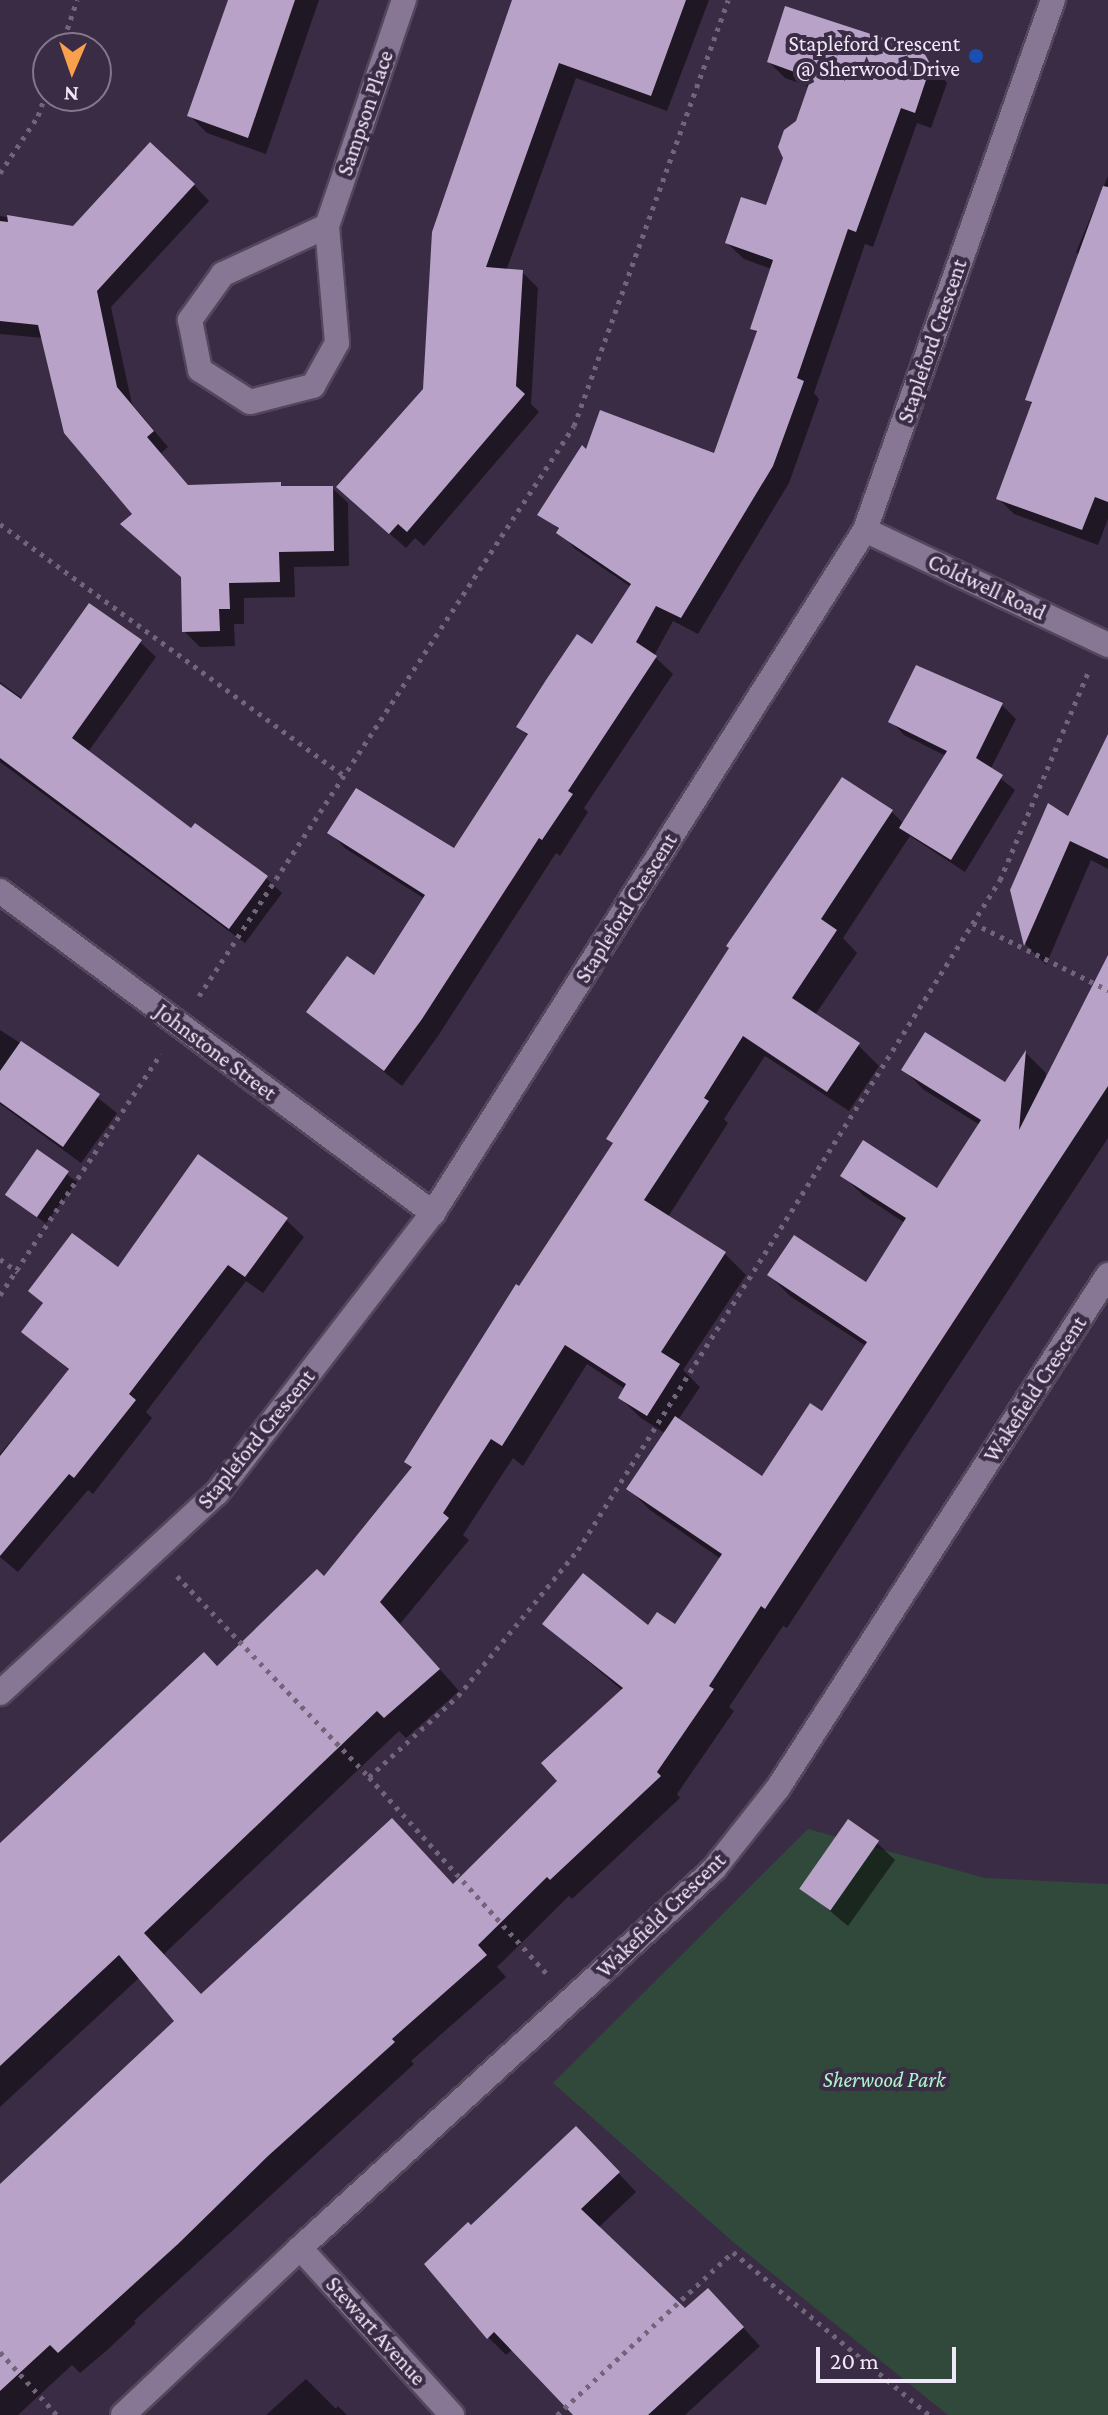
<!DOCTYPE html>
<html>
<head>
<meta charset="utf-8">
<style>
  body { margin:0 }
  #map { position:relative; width:1108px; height:2415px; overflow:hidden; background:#3b2c45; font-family:"Crimson Pro",serif }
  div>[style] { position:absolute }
  .green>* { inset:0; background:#31493b }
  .shadow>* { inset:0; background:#0007; transform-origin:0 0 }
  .building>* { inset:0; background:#b8a2c8; transform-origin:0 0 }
  .path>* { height:5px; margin-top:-2.5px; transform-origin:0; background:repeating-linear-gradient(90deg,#72657b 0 4px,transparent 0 10px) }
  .roads { filter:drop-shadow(2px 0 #53475c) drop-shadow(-2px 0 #53475c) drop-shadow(0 2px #53475c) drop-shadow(0 -2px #53475c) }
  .minor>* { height:24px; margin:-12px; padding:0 12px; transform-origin:12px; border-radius:12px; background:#887794 }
  .dots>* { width:22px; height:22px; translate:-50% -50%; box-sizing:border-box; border:4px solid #3b2c45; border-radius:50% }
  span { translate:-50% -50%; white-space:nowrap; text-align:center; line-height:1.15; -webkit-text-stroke:8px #3b2c45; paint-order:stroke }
  .poi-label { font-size:22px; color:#f0e7f8 }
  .right { translate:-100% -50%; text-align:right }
  .street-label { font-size:22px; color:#f0e7f8 }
  .park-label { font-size:22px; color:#aff4ca; font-style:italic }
  .north { position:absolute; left:32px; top:32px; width:80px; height:80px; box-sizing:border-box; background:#3b2c45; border:2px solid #83778d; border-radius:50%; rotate:182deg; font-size:22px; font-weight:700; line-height:32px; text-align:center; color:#f0e7f8 }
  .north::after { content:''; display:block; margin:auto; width:28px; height:36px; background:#f8a04b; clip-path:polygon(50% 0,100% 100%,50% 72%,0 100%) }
  .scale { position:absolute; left:816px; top:2347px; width:140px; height:36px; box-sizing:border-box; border:4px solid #f0e7f8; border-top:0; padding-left:10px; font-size:24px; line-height:28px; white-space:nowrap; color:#f0e7f8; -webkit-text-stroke:6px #3b2c45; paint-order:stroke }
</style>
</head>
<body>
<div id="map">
  <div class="green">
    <div style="clip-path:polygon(808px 1829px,985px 1878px,1108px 1884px,1108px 2415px,948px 2415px,732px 2241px,553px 2083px)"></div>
  </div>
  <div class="shadow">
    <div style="clip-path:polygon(228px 0,319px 0,266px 154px,207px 133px,189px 115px)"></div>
    <div style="clip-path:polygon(515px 0,709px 0,667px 111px,576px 78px,506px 271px,522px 272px,538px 288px,531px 404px,539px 412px,424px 546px,415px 538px,406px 548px,354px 503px,424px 390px)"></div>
    <div style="clip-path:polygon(922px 53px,947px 83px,931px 128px,917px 123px,873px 247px,865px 244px,814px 393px,819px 399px,789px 483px,698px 634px,673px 621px,654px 656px,673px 674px,584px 808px,588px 812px,560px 856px,556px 853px,438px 1036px,402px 1086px,308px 1012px,374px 978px,425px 899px,346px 849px,330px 833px,455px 851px,529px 737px,518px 726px,592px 647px,631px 587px,575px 549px,553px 523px,581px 446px,587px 452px,716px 455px,758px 334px,752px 328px,772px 269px,744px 259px,727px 243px,768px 208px,810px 87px,785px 78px,769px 62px)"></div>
    <div style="clip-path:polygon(1108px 176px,1108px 519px,1098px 545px,1014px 514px,998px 498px,1033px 405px,1028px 400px,1080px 256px,1076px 252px)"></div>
    <div style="clip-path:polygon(194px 185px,209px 201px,111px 307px,132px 404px,168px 447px,161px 453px,189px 487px,280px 484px,284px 488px,332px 488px,348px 503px,349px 566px,294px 567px,295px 597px,244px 598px,244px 624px,234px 624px,235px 646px,200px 647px,184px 631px,183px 578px,135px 515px,43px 338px,0 334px,0 216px,74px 228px)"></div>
    <div style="clip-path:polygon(140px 642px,156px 657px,88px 752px,192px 831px,266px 878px,282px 893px,245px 943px,0 762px,0 682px,23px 699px)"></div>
    <div style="clip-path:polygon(evenodd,957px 683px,1002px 705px,1016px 719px,990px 770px,1015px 790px,965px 872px,910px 836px,843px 938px,857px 953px,815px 1015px,858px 1045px,879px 1066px,849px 1111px,765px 1056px,724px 1119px,728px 1123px,668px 1217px,725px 1254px,746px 1275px,683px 1370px,700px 1387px,678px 1420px,763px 1479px,822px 1413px,866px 1346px,790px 1296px,769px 1275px,866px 1285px,905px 1223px,864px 1196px,843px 1176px,938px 1191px,980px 1125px,924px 1090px,903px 1069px,1006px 1085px,1026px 1053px,1046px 1073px,1045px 1083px,1108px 959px,1108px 1138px,787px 1628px,783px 1626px,729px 1707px,734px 1711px,677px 1794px,680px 1798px,572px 1899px,569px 1896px,497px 1967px,506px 1977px,411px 2061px,414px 2064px,134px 2321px,136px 2323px,105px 2352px,80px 2373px,72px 2365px,18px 2415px,0 2415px,0 2186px,177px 2021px,140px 1977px,0 2107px,0 1844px,324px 1578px,414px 1468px,519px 1289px,614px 1144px,609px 1139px,892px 812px,904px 824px,946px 756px,904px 735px,891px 721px,957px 683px,587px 1364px,625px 1389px,620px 1398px,641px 1418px,666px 1434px,629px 1489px,650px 1510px,721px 1559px,676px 1627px,544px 1624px,623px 1691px,560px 1781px,454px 1886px,202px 1996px,163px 1955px,399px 1731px,406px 1738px,459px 1691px,400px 1624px,469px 1540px,463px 1535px,513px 1458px,523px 1466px,587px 1364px)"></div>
    <div style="clip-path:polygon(1108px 790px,1108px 869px,1091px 860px,1046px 965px,1026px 945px,1012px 891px,1069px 819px)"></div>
    <div style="clip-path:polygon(0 1030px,61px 1069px,117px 1113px,81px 1163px,0 1104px)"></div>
    <div style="left:37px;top:1152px;width:50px;height:52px;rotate:37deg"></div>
    <div style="clip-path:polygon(286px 1220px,304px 1237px,263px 1293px,246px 1281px,146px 1412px,152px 1418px,93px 1494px,88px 1490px,18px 1572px,0 1557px,0 1454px,70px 1371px,24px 1332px,44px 1305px,31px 1291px,118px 1270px)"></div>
    <div style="clip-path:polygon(877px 1843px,895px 1860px,848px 1926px,802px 1888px)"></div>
    <div style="clip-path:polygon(594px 2147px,636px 2192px,598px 2228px,685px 2311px,725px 2308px,760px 2346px,685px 2415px,599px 2415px,513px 2349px,506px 2355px,488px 2337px,471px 2228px)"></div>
    <div style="clip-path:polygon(306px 2379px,336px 2409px,338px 2406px,347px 2415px,266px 2415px)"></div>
  </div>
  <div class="building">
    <div style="clip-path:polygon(228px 0,295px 0,248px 138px,187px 116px)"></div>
    <div style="clip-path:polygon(512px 0,686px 0,651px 96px,559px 63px,486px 267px,523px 270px,516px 386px,525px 394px,407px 532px,398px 524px,389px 534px,336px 487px,423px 389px,432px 232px)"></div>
    <div style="clip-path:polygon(785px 6px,923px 51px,931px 65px,915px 113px,901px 108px,856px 232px,848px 229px,797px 378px,804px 381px,773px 466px,681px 618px,656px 606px,636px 642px,657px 656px,568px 791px,573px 794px,542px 840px,539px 838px,422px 1019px,384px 1071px,306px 1012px,347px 956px,374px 975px,425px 895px,327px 833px,356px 788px,454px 848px,528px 734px,516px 727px,546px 680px,577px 634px,592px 644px,631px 584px,556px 533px,559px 528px,537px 515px,582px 445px,586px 449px,600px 410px,714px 453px,757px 331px,750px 329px,773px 260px,725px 243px,741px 197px,766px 205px,783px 158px,778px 147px,784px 130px,796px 121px,811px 78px,767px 62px)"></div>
    <div style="clip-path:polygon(150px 142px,195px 184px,97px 291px,117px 387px,154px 431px,147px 437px,188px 485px,281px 482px,281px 486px,333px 486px,334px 551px,279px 552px,280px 582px,229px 583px,230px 609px,219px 609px,220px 631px,182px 632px,181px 577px,120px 524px,132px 514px,64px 433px,38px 325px,0 321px,0 221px,8px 222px,7px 215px,73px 226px)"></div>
    <div style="clip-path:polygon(1103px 186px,1108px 187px,1108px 502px,1095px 497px,1082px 530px,996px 499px,1032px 402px,1025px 400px)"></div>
    <div style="clip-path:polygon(89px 603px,142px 640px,72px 738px,191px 828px,195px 823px,268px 876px,229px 929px,0 758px,0 684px,21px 699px)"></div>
    <div style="clip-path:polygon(916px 665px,1003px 703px,976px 758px,1003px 775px,951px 860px,899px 828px,947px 751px,888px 722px)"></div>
    <div style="clip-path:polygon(1108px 734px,1108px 859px,1070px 841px,1024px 946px,1010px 890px,1048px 803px,1068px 816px)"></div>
    <div style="clip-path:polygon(842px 777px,893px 810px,821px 919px,837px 930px,792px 998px,860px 1043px,827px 1092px,743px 1036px,704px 1098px,709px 1101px,644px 1200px,726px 1252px,661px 1352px,680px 1364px,647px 1416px,618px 1398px,626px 1384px,565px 1345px,502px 1446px,491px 1439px,443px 1513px,449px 1518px,380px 1602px,440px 1669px,384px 1718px,377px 1711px,144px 1933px,201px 1994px,392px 1818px,453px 1884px,557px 1781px,541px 1763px,623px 1688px,542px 1624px,583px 1573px,648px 1625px,657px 1612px,675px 1624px,722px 1554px,626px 1489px,675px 1416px,762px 1476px,810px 1403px,822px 1411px,867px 1342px,767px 1275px,794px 1235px,866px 1282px,906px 1218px,840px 1176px,863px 1140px,937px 1188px,981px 1120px,901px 1070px,925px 1032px,1005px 1082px,1026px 1050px,1019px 1130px,1108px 955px,1108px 1086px,765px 1609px,761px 1606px,709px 1686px,714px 1689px,657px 1772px,661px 1776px,550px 1880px,547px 1877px,478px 1945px,487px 1955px,392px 2039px,395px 2042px,268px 2156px,178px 2244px,58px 2353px,50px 2345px,0 2391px,0 2184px,174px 2021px,119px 1955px,0 2066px,0 1843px,204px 1652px,217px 1666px,317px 1569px,324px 1576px,412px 1467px,404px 1462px,516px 1284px,519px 1286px,613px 1143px,606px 1139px,729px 948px,726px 946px)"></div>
    <div style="clip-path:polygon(21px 1041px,100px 1094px,63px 1147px,0 1102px,0 1071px)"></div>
    <div style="left:37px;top:1149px;width:39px;height:56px;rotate:35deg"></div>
    <div style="clip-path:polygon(198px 1154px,288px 1218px,245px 1277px,228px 1265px,129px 1394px,136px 1400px,74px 1478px,69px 1474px,0 1556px,0 1456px,69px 1369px,21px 1332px,43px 1303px,28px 1291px,72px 1233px,118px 1267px)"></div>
    <div style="left:848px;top:1819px;width:38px;height:85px;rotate:35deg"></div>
    <div style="clip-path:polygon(576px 2126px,620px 2172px,581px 2209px,685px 2308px,708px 2288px,744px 2327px,648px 2415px,573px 2415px,494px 2332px,487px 2339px,424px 2264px,468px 2222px,471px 2225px)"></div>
  </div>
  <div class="path">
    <div style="left:61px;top:48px;width:51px;rotate:-71.6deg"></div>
    <div style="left:0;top:173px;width:69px;rotate:-56.3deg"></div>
    <div style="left:38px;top:116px;width:31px;rotate:-71deg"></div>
    <div style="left:0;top:524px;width:426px;rotate:36.2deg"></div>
    <div style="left:973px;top:923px;width:151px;rotate:26.4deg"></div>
    <div style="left:199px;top:996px;width:682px;rotate:-56.66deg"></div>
    <div style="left:574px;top:426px;width:453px;rotate:-70.1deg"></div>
    <div style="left:0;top:1259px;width:22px;rotate:36deg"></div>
    <div style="left:0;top:1295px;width:290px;rotate:-56.3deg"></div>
    <div style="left:177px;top:1576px;width:278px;rotate:46.3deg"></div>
    <div style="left:369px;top:1777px;width:264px;rotate:47.9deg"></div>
    <div style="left:369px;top:1777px;width:120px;rotate:-42.3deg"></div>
    <div style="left:458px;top:1696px;width:189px;rotate:-50.6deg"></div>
    <div style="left:578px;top:1550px;width:792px;rotate:-57.8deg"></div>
    <div style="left:1000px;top:880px;width:225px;rotate:-67deg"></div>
    <div style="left:0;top:2352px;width:85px;rotate:47.9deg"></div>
    <div style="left:557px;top:2415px;width:240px;rotate:-42.8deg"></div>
    <div style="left:733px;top:2252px;width:255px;rotate:39.7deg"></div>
  </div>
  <div class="roads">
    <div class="minor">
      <div style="left:327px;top:226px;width:115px;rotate:155.2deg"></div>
      <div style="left:223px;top:274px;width:57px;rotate:125.7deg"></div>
      <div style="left:190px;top:320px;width:51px;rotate:78.7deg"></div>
      <div style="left:200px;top:370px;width:59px;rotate:32.6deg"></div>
      <div style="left:250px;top:402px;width:65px;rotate:-14.3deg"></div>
      <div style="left:313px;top:386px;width:49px;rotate:-60.8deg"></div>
      <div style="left:337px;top:343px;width:117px;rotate:-94.9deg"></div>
      <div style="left:327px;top:226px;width:239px;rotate:-71.2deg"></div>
      <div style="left:865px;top:530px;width:269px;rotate:25.3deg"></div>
      <div style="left:0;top:891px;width:540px;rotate:36.64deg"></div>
      <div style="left:0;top:1693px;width:295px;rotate:-42.7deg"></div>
      <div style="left:217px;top:1493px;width:354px;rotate:-52.4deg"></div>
      <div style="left:433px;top:1213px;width:808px;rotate:-57.69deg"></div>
      <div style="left:865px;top:530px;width:562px;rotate:-70.47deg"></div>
      <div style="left:300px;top:2248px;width:226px;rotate:47.7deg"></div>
      <div style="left:123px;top:2415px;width:243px;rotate:-43.3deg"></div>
      <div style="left:300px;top:2248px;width:561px;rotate:-42.47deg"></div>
      <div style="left:714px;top:1869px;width:103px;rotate:-51.7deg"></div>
      <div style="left:778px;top:1788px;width:610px;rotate:-57.25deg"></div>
    </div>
  </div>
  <div class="dots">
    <div style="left:976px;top:56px;background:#1a4fb4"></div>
  </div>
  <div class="poi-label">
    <span class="right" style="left:960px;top:56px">Stapleford Crescent<br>@ Sherwood Drive</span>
  </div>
  <div class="street-label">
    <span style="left:365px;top:113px;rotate:-71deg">Sampson Place</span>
    <span style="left:932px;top:341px;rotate:-71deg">Stapleford Crescent</span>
    <span style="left:987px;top:587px;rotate:25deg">Coldwell Road</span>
    <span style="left:626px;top:908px;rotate:-58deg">Stapleford Crescent</span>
    <span style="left:216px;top:1052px;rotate:37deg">Johnstone Street</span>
    <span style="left:1035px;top:1389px;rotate:-57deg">Wakefield Crescent</span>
    <span style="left:256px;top:1439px;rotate:-51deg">Stapleford Crescent</span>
    <span style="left:661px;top:1915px;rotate:-44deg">Wakefield Crescent</span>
    <span style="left:376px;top:2331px;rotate:48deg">Stewart Avenue</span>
  </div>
  <div class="park-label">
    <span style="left:884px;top:2080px">Sherwood Park</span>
  </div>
  <div class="north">N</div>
  <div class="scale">20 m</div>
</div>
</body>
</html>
